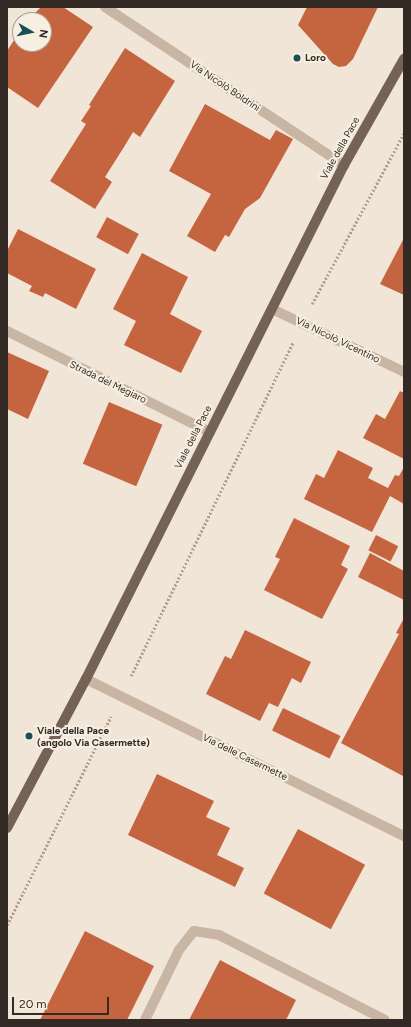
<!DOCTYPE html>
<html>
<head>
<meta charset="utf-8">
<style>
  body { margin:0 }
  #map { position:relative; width:411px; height:1027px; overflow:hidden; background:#f0e5d7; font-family:Figtree,sans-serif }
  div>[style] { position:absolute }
  .building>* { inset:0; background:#c56540; transform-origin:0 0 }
  .path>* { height:2.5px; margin-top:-1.25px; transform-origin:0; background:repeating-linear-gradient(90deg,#b39f8e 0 2px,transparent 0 4px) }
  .minor>* { height:10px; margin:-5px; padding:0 5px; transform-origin:5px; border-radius:5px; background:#c8b5a3 }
  .major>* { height:10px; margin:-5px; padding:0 5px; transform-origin:5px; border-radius:5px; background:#756256 }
  .dots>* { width:11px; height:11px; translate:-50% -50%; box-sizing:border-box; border:2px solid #f8efe3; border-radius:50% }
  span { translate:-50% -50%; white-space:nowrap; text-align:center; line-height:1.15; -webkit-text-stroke:4px #f8efe3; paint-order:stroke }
  .poi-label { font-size:10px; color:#332a25; font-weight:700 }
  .left { translate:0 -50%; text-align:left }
  .street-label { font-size:10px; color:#332a25 }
  .frame { position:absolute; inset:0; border:8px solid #332a25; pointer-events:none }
  .north { position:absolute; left:12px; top:12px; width:40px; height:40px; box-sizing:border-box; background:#f8efe3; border:1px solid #a9a097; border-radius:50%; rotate:99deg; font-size:11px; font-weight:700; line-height:16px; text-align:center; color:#332a25 }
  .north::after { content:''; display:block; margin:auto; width:14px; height:18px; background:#1b4e54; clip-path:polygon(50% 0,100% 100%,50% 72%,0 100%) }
  .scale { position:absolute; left:12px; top:997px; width:97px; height:18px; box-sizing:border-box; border:2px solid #332a25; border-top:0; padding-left:5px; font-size:12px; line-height:14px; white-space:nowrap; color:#332a25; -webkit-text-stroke:3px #f8efe3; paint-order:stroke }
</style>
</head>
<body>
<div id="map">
  <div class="building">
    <div style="clip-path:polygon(41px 7px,63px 7px,93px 27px,38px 108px,7px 87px,7px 51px,20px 31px,20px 44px,44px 44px,44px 20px,28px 20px)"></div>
    <div style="clip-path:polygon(307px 7px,378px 7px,353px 59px,346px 66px,339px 67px,333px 64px,298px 25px)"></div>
    <div style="clip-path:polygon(125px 48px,175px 81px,140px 137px,133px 132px,124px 147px,105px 177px,112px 182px,95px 209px,50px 181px,86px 124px,81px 121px,91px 106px,89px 105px)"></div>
    <div style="clip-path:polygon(205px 104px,270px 140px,276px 130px,293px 139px,260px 198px,245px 209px,229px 237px,225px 235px,215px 252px,187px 236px,211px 194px,169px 171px)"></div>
    <div style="left:107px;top:217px;width:36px;height:23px;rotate:28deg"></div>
    <div style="clip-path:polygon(18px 229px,96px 269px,76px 309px,45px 293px,43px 297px,29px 291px,32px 286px,7px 273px,7px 251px)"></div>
    <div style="clip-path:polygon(404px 238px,404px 295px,380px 284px)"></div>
    <div style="clip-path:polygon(142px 253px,188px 277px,170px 314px,202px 331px,181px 373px,124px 345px,136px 321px,113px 309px)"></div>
    <div style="clip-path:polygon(7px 352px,49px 371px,28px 419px,7px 409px)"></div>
    <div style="clip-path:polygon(400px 391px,404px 393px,404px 459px,363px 438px,376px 414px,385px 419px)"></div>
    <div style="left:109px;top:402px;width:58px;height:67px;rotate:23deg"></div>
    <div style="clip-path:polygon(338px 450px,373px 468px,368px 478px,388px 488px,395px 475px,399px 476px,404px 467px,404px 504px,390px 496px,372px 532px,304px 499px,316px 474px,324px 478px)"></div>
    <div style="clip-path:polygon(294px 518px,350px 546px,341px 565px,348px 569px,322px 619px,264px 590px,280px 559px,275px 557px)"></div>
    <div style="left:376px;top:535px;width:25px;height:17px;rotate:27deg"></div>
    <div style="clip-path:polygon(370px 553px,404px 571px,404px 600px,358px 577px)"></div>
    <div style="clip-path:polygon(404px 618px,404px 773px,403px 776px,341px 743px,399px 634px,396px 633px)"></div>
    <div style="clip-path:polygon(245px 630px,311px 662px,301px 683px,292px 678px,278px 707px,269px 703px,260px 721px,206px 694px,225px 656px,231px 659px)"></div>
    <div style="left:283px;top:708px;width:64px;height:25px;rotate:26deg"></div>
    <div style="clip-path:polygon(157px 774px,214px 801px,206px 817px,230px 828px,217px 855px,244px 868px,235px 887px,128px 835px)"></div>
    <div style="left:298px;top:829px;width:76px;height:73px;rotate:28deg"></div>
    <div style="clip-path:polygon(85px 931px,154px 966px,127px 1020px,40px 1020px)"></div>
    <div style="clip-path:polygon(220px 960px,296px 1000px,286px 1020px,189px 1020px)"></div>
  </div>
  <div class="path">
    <div style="left:312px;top:304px;width:194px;rotate:-61.7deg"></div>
    <div style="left:131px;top:676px;width:371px;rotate:-64.1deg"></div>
    <div style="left:7px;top:925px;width:233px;rotate:-63.5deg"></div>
  </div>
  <div class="minor">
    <div style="left:105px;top:7px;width:287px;rotate:33.5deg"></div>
    <div style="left:272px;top:309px;width:146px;rotate:25.5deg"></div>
    <div style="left:7px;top:331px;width:227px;rotate:26.5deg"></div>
    <div style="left:86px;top:679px;width:355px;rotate:26.3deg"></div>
    <div style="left:145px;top:1020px;width:78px;rotate:-64.1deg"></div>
    <div style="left:179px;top:950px;width:24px;rotate:-52deg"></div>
    <div style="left:194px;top:931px;width:25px;rotate:9deg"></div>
    <div style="left:219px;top:935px;width:186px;rotate:27.1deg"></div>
  </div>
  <div class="major">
    <div style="left:7px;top:828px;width:169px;rotate:-62.1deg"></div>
    <div style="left:86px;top:679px;width:575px;rotate:-63.35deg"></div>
    <div style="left:344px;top:165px;width:122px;rotate:-60.5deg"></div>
  </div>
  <div class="dots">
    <div style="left:297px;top:58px;background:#1b4e54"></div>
    <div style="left:29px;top:736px;background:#1b4e54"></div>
  </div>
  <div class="poi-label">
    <span class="left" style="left:305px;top:58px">Loro</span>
    <span class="left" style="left:37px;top:736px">Viale della Pace<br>(angolo Via Casermette)</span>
  </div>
  <div class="street-label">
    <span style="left:225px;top:86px;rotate:34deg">Via Nicolò Boldrini</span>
    <span style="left:340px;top:148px;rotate:-61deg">Viale della Pace</span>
    <span style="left:338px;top:340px;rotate:26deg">Via Nicolò Vicentino</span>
    <span style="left:108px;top:382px;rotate:26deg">Strada del Megiaro</span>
    <span style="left:193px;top:437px;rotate:-63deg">Viale della Pace</span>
    <span style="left:245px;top:757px;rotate:26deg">Via delle Casermette</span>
  </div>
  <div class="frame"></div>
  <div class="north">N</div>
  <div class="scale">20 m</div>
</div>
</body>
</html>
